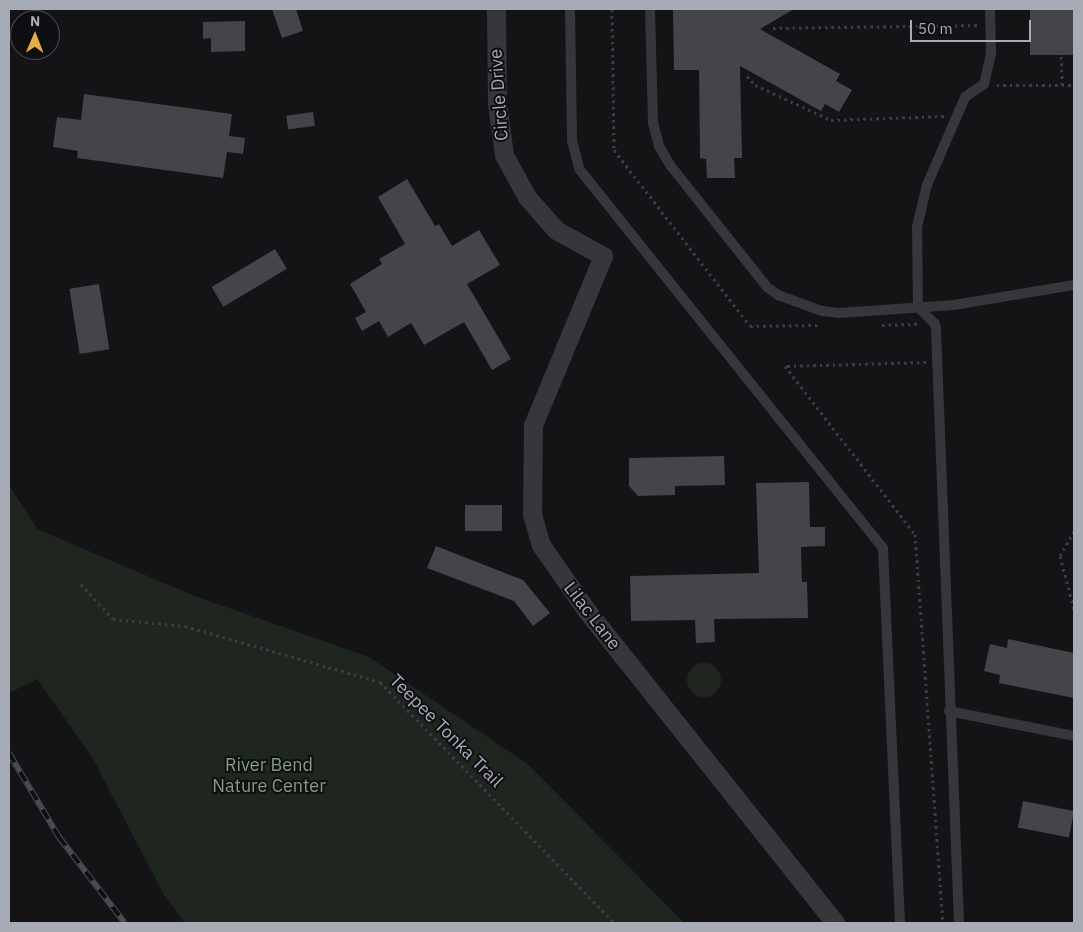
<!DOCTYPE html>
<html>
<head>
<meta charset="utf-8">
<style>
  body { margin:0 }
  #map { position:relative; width:1083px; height:932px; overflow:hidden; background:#141416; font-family:"IBM Plex Sans",sans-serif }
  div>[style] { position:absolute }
  .green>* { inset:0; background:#1f2620 }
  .round { border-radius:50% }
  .building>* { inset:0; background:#444449; transform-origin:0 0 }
  .path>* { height:3px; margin-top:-1.5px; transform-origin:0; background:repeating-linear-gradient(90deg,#3c3d42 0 2.5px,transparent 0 6.5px) }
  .lane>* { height:10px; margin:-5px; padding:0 5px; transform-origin:5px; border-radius:5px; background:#36363b }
  .street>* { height:19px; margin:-9.5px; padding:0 9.5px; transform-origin:9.5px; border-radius:9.5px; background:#36363b }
  .rail>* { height:5.5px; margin-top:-2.75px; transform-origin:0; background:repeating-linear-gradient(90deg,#0f0f11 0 11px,#4b4c52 0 22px); box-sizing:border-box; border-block:1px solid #4b4c52 }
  span { translate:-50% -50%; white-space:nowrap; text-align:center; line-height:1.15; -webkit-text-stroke:4px #0f0f11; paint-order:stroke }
  .street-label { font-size:18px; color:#a7abb5 }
  .park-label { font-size:18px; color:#7f9f82 }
  .frame { position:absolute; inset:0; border:10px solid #a7abb5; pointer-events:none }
  .north { position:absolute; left:10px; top:10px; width:50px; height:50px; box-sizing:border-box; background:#0f0f11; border:1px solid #4c4d53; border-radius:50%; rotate:1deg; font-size:14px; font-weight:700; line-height:20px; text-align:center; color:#a7abb5 }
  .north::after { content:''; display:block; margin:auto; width:18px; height:22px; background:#e5ae3e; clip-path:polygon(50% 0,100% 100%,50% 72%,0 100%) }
  .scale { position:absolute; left:910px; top:20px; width:121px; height:22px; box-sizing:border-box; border:2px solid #a7abb5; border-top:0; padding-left:6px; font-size:15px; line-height:18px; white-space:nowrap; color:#a7abb5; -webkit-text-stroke:4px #0f0f11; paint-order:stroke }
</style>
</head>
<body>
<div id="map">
  <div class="green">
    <div style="clip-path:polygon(9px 485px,37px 529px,192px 595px,369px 657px,529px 765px,684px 923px,185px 923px,164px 895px,92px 757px,37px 679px,9px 693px)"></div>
    <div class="round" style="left:687px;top:663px;width:34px;height:34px"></div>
  </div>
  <div class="building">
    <div style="clip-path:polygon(272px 9px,296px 9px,303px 31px,282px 38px)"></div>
    <div style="clip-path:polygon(673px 9px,794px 9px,760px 29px,840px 74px,836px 81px,852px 90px,839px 112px,825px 104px,821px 111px,740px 66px,742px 158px,734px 158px,735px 178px,707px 178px,706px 159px,700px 158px,699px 70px,674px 70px)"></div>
    <div style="left:1030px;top:9px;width:44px;height:46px"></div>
    <div style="clip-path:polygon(245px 21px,245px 51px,211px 52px,211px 38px,203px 39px,203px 22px)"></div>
    <div style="clip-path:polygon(84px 94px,232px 114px,229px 136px,245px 138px,243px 154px,227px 152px,223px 178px,77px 158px,78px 151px,53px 147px,57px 117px,81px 120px)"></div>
    <div style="left:313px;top:112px;width:14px;height:27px;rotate:82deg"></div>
    <div style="clip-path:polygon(407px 179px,435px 226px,439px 224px,452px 246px,479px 230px,500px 265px,467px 284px,511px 359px,492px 370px,464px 322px,424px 345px,411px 323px,388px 337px,379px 321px,362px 331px,355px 318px,366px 312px,350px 284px,382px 264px,379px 259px,405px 244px,378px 197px)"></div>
    <div style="left:275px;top:249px;width:23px;height:74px;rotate:59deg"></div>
    <div style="left:99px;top:284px;width:66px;height:30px;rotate:81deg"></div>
    <div style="clip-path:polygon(724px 456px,725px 485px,675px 486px,675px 495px,638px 496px,629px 486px,629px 458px)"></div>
    <div style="clip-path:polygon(809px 482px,810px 527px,825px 527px,825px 546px,801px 547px,802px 582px,807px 582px,808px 618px,714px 619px,715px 642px,696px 643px,695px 620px,631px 621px,630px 576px,759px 573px,756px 483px)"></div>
    <div style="left:465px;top:505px;width:37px;height:26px"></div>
    <div style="clip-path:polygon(436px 546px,523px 580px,550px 613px,533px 626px,514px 601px,427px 568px)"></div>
    <div style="clip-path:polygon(1008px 639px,1074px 653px,1074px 698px,999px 683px,1000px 675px,984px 671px,990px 644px,1007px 648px)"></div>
    <div style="left:1023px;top:801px;width:52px;height:27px;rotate:11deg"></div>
  </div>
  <div class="path">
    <div style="left:612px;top:9px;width:141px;rotate:89.2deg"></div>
    <div style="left:614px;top:150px;width:222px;rotate:52.3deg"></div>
    <div style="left:750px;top:326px;width:71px;rotate:-0.8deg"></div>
    <div style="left:773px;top:28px;width:206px;rotate:-0.8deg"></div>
    <div style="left:1061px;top:50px;width:35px;rotate:88deg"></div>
    <div style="left:747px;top:76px;width:12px;rotate:48deg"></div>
    <div style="left:755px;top:85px;width:84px;rotate:24.7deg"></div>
    <div style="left:831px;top:120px;width:114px;rotate:-2deg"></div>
    <div style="left:997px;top:85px;width:77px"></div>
    <div style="left:882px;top:325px;width:36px;rotate:-2deg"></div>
    <div style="left:926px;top:362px;width:141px;rotate:178.4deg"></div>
    <div style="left:785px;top:366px;width:212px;rotate:52.3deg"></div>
    <div style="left:915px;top:534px;width:390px;rotate:85.9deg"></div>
    <div style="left:1074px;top:531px;width:29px;rotate:119deg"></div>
    <div style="left:1060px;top:556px;width:55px;rotate:75.2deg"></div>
    <div style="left:81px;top:584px;width:47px;rotate:47.6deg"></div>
    <div style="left:113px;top:619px;width:72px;rotate:5.6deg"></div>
    <div style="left:185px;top:626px;width:203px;rotate:16deg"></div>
    <div style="left:380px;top:682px;width:336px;rotate:45.8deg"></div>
  </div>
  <div class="lane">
    <div style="left:570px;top:9px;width:132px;rotate:89.1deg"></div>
    <div style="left:572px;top:141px;width:30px;rotate:75deg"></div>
    <div style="left:580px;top:170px;width:484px;rotate:51.3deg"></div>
    <div style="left:883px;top:548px;width:375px;rotate:87.4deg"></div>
    <div style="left:650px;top:9px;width:114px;rotate:88.5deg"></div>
    <div style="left:653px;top:123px;width:24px;rotate:75deg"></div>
    <div style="left:659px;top:146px;width:22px;rotate:60deg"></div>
    <div style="left:670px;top:165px;width:156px;rotate:51.5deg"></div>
    <div style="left:767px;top:287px;width:14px;rotate:36deg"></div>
    <div style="left:778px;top:295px;width:47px;rotate:20deg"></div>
    <div style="left:822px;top:311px;width:17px;rotate:7deg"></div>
    <div style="left:839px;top:313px;width:115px;rotate:-4deg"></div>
    <div style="left:954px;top:305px;width:122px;rotate:-9.5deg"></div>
    <div style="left:949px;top:711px;width:127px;rotate:11.3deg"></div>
    <div style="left:959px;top:923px;width:594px;rotate:-92.22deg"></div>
    <div style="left:936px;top:329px;width:5px;rotate:-101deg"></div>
    <div style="left:935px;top:324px;width:24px;rotate:-135deg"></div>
    <div style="left:918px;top:307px;width:80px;rotate:-90.7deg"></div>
    <div style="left:917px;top:227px;width:43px;rotate:-76.6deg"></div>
    <div style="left:927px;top:185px;width:96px;rotate:-66.6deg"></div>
    <div style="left:965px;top:97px;width:23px;rotate:-34deg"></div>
    <div style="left:984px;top:84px;width:32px;rotate:-77deg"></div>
    <div style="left:991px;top:53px;width:44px;rotate:-91.3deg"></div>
  </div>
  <div class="street">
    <div style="left:496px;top:9px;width:94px;rotate:89.4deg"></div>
    <div style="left:497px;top:103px;width:52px;rotate:82.3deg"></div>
    <div style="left:504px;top:155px;width:48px;rotate:61.3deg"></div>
    <div style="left:527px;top:197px;width:44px;rotate:48.7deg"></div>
    <div style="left:556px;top:230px;width:54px;rotate:29deg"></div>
    <div style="left:603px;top:256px;width:183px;rotate:112.5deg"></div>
    <div style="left:533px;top:425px;width:89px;rotate:90.6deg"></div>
    <div style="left:532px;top:514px;width:32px;rotate:74deg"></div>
    <div style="left:541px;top:545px;width:80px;rotate:55.1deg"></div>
    <div style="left:587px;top:611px;width:399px;rotate:51.5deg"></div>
  </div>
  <div class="rail">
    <div style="left:9px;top:753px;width:98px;rotate:59.2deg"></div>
    <div style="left:59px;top:837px;width:108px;rotate:52.5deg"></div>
  </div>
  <div class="street-label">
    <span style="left:499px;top:95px;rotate:-94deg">Circle Drive</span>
    <span style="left:592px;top:616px;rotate:52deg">Lilac Lane</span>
    <span style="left:446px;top:731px;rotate:45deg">Teepee Tonka Trail</span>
  </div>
  <div class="park-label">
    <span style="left:269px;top:776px">River Bend<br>Nature Center</span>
  </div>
  <div class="frame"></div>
  <div class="north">N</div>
  <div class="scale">50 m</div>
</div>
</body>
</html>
